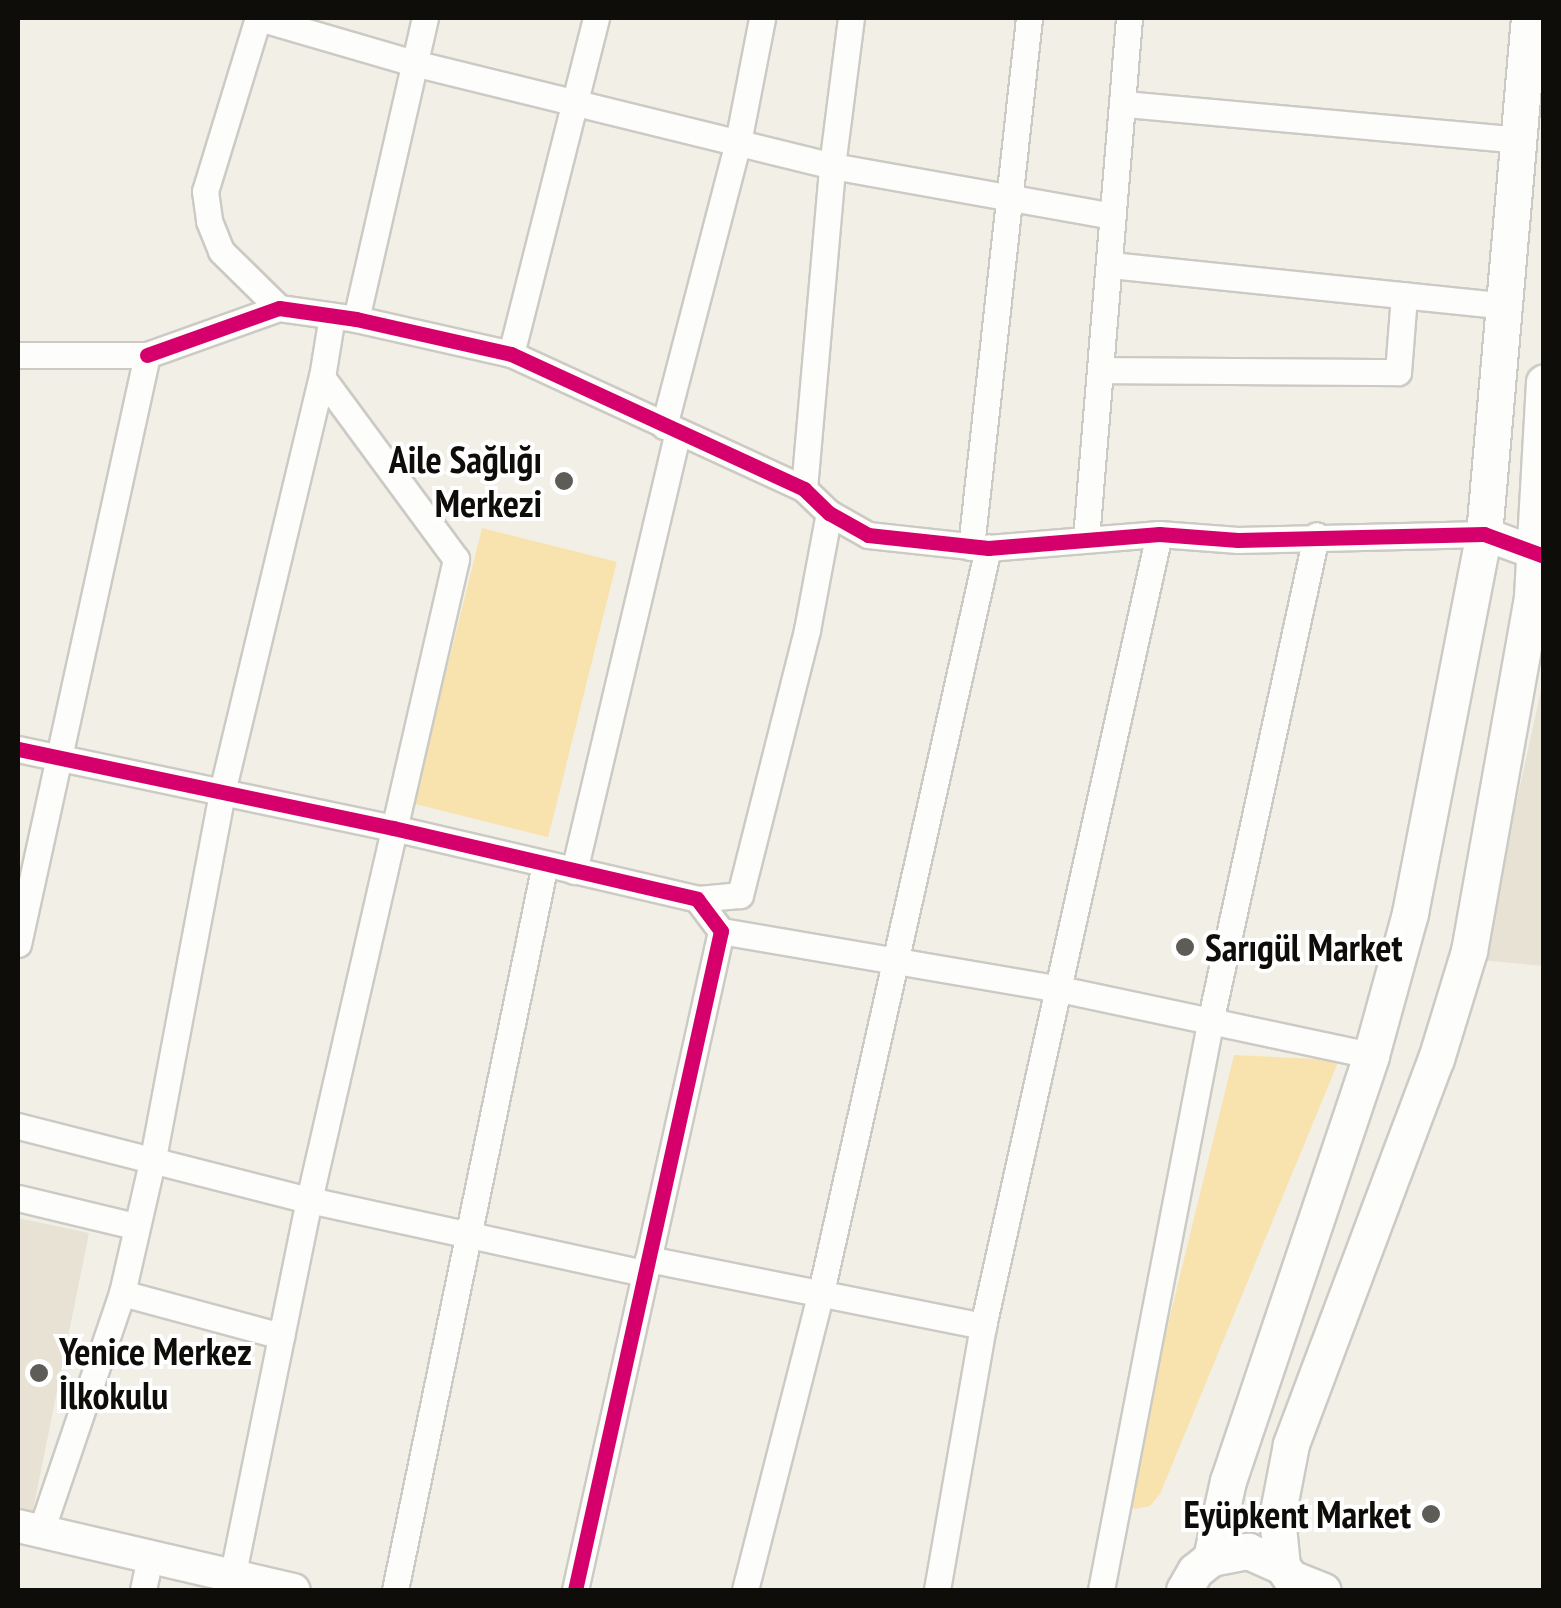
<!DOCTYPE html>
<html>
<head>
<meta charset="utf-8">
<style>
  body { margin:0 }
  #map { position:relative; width:1561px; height:1608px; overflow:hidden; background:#f2efe7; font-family:"PT Sans Narrow",sans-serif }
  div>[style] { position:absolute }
  .built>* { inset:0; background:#e8e2d4 }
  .green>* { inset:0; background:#f8e3af; transform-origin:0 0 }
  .roads { filter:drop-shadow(2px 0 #cccac4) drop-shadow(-2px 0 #cccac4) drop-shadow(0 2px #cccac4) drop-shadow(0 -2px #cccac4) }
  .minor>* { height:25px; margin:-12.5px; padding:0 12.5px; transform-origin:12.5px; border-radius:12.5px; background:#fdfdfb }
  .tertiary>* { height:32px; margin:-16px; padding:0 16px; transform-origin:16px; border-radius:16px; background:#fdfdfb }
  .secondary>* { height:35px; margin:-17.5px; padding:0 17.5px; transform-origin:17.5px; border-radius:17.5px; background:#fdfdfb }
  .cycleway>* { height:15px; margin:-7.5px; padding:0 7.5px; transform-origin:7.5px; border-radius:7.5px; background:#d6006c }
  .dots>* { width:28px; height:28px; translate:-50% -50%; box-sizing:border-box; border:5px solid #fff; border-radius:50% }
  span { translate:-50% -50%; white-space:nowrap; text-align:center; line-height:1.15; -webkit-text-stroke:8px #fff; paint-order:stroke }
  .poi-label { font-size:38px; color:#0f0d09; font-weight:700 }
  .right { translate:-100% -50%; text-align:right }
  .left { translate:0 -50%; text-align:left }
  .frame { position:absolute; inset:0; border:20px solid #0f0d09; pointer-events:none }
</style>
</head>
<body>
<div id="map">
  <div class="built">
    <div style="clip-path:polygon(1543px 681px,1543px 966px,1482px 960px)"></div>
    <div style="clip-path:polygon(18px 1218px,89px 1233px,32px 1515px,18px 1512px)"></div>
  </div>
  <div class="green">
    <div style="left:482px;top:528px;width:139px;height:284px;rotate:14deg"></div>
    <div style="clip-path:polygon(1234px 1055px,1339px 1060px,1160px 1494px,1150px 1506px,1135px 1509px,1124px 1504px)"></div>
  </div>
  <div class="roads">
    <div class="minor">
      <div style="left:258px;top:18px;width:181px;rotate:107deg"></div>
      <div style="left:205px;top:191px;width:30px;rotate:82deg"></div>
      <div style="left:209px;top:221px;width:32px;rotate:68deg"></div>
      <div style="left:221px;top:251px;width:81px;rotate:44.5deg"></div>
      <div style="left:259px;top:18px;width:161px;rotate:16.2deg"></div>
      <div style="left:414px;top:63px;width:431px;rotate:13.8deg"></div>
      <div style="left:832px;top:166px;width:285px;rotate:10.1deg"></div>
      <div style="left:1125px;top:104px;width:399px;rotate:5.2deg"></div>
      <div style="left:1111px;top:265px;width:396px;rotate:5.9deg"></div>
      <div style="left:356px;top:319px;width:309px;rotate:-77.1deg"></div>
      <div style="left:511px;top:354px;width:347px;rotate:-75.8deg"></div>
      <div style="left:18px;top:355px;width:129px"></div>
      <div style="left:147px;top:355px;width:603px;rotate:102.35deg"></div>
      <div style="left:147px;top:355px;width:140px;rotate:-19.6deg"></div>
      <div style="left:279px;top:308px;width:78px;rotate:8.1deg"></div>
      <div style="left:356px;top:319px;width:159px;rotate:12.7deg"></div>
      <div style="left:511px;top:354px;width:323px;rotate:24.7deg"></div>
      <div style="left:804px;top:489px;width:35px;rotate:44deg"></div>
      <div style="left:829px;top:513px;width:45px;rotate:29.4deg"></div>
      <div style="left:868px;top:535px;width:121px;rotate:6.2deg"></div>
      <div style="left:988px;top:548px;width:172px;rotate:-4.7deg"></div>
      <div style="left:1159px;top:534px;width:79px;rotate:4.3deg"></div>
      <div style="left:1238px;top:540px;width:246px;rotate:-1.4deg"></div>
      <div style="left:1101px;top:370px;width:297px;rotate:0.4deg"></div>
      <div style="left:1398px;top:372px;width:77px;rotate:-85.5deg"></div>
      <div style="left:664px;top:426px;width:293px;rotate:-75.4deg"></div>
      <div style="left:738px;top:142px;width:126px;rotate:-79deg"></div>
      <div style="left:804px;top:489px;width:324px;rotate:-85deg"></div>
      <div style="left:832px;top:166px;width:149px;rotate:-82.7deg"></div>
      <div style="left:1086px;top:538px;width:522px;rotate:-85.27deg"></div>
      <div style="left:971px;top:547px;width:532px;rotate:-83.74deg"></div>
      <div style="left:18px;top:749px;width:383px;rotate:11.9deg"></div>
      <div style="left:393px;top:828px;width:312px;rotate:13.1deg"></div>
      <div style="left:697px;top:899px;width:40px;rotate:53deg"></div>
      <div style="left:721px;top:931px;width:675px;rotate:102.49deg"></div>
      <div style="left:574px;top:871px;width:449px;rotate:-76.7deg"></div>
      <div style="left:697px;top:899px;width:43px;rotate:-5.3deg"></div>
      <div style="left:740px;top:895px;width:273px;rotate:-75.8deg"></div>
      <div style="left:807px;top:630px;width:119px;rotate:-79.4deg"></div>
      <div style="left:721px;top:931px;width:344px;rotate:9.7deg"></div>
      <div style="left:1060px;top:989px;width:318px;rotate:12deg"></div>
      <div style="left:18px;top:1126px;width:300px;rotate:14.3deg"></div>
      <div style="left:309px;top:1200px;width:344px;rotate:12.3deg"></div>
      <div style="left:18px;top:1198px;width:120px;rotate:13.5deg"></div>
      <div style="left:648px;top:1259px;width:342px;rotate:11.3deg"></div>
      <div style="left:983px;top:1326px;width:268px;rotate:99.9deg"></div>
      <div style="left:122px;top:1293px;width:165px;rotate:15.1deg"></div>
      <div style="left:983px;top:1326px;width:811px;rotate:-77.47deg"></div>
      <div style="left:41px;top:1531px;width:251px;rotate:-71.2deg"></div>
      <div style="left:122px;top:1293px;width:139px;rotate:-77.1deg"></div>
      <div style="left:153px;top:1158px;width:372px;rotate:-79.3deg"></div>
      <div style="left:222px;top:792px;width:427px;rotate:-76.5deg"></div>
      <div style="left:322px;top:377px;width:62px;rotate:-80.7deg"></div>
      <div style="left:232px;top:1578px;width:386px;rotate:-78.5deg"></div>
      <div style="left:309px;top:1200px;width:658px;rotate:-77.08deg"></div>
      <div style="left:456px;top:559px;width:226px;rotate:-126.4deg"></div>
      <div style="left:143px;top:1590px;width:33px;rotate:-78deg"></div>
      <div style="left:395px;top:1590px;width:741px;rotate:-78.33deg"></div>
      <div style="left:745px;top:1590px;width:308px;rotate:-75.7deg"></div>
      <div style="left:821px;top:1292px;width:763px;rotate:-77.35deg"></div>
      <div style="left:1101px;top:1590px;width:582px;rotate:-79.11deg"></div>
      <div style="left:1211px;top:1018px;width:494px;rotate:-77.7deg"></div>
    </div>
    <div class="tertiary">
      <div style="left:1484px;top:534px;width:64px;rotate:20.1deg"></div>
      <div style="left:18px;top:1526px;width:283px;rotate:13.1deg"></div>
      <div style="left:1292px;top:1577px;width:35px;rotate:22deg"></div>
    </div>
    <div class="secondary">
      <div style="left:1211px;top:1558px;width:79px;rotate:-77.6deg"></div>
      <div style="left:1228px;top:1481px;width:449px;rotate:-71.4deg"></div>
      <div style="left:1371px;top:1055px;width:147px;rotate:-74.6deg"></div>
      <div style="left:1410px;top:913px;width:386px;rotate:-79deg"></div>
      <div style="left:1484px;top:534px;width:518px;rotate:-85.02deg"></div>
      <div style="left:1282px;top:1566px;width:49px;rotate:-95.8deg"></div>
      <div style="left:1277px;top:1517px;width:74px;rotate:-79.1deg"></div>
      <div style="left:1291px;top:1444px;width:411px;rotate:-69.4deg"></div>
      <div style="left:1436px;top:1059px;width:113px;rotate:-73deg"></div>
      <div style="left:1469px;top:951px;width:361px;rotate:-79.9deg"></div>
      <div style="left:1532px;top:596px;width:214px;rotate:-86.8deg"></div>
      <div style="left:1184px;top:1590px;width:22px;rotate:-60deg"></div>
      <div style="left:1195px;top:1571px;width:21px;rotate:-39deg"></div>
      <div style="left:1211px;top:1558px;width:38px;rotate:-11deg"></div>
      <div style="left:1248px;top:1551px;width:37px;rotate:24deg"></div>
      <div style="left:1282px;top:1566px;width:29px;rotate:55deg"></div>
    </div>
  </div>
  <div class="cycleway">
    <div style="left:147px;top:355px;width:140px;rotate:-19.6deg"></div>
    <div style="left:279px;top:308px;width:78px;rotate:8.1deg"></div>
    <div style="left:356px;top:319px;width:159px;rotate:12.7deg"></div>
    <div style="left:511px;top:354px;width:323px;rotate:24.7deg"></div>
    <div style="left:804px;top:489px;width:35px;rotate:44deg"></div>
    <div style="left:829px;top:513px;width:45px;rotate:29.4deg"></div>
    <div style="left:868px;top:535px;width:121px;rotate:6.2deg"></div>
    <div style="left:988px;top:548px;width:172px;rotate:-4.7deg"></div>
    <div style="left:1159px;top:534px;width:79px;rotate:4.3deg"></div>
    <div style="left:1238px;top:540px;width:246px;rotate:-1.4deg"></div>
    <div style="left:1484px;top:534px;width:64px;rotate:20.1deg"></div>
    <div style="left:18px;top:749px;width:383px;rotate:11.9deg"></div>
    <div style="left:393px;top:828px;width:312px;rotate:13.1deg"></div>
    <div style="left:697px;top:899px;width:40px;rotate:53deg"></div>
    <div style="left:721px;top:931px;width:675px;rotate:102.49deg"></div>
  </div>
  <div class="dots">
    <div style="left:564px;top:481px;background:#5e5c57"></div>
    <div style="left:1185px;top:947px;background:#5e5c57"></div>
    <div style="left:39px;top:1373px;background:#5e5c57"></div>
    <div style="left:1431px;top:1514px;background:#5e5c57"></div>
  </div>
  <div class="poi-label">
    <span class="right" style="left:542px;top:481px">Aile Sağlığı<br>Merkezi</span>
    <span class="left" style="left:1205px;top:947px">Sarıgül Market</span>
    <span class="left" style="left:59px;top:1373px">Yenice Merkez<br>İlkokulu</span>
    <span class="right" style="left:1411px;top:1514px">Eyüpkent Market</span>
  </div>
  <div class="frame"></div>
</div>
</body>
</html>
